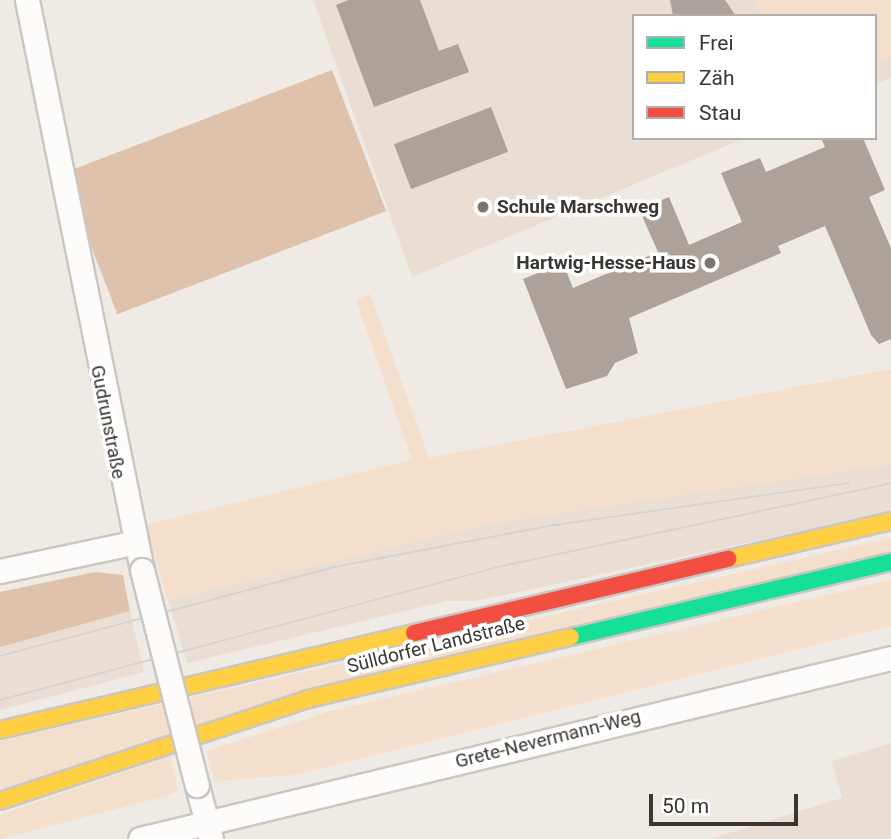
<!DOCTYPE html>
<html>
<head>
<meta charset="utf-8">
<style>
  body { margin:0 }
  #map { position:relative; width:891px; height:839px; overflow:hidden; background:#f0eae4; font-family:Roboto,sans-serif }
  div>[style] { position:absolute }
  .built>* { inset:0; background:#eaddd3 }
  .green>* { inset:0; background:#f4decc }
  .forest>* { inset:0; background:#dec2ab; transform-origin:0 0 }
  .building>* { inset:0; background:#ada299; transform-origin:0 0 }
  .roads { filter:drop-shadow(2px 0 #cac6c2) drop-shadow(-2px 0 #cac6c2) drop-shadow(0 2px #cac6c2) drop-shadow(0 -2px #cac6c2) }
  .street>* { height:23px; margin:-11.5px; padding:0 11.5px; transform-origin:11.5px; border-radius:11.5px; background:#fdfcfb }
  .fast>* { height:16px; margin:-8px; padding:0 8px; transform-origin:8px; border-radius:8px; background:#16e098 }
  .slow>* { height:16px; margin:-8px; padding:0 8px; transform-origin:8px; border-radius:8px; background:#ffcf43 }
  .jam>* { height:16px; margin:-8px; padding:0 8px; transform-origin:8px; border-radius:8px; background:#f24e42 }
  .tram>* { height:2px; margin:-1px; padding:0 1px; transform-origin:1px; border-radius:1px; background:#d4d2d1 }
  .bridges { filter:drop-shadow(2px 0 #cac6c2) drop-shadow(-2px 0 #cac6c2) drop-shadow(0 2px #cac6c2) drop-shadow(0 -2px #cac6c2) }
  .street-bridge>* { height:23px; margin:-11.5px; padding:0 11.5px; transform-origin:11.5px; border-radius:11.5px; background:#fdfcfb }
  .dots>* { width:19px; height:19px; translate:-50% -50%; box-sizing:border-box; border:4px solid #fff; border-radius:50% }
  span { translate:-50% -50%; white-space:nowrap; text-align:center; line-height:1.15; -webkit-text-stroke:7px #fff; paint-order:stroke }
  .poi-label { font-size:19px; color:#3a3632; font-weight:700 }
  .left { translate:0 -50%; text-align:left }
  .right { translate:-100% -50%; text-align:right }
  .street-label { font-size:19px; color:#3a3632 }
  .legend { position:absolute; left:632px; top:14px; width:245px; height:126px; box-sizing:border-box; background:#fff; border:2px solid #b0afad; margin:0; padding:9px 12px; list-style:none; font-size:21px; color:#3a3632 }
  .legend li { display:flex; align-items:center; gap:14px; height:35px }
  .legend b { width:35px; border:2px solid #b0afad }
  .scale { position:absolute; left:649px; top:794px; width:149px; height:32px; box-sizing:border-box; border:4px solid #3a3632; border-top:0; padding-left:9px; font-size:21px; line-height:24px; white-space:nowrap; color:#3a3632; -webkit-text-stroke:5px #fff; paint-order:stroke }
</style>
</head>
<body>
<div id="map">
  <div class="built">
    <div style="clip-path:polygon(313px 0,891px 0,891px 78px,875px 84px,875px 16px,634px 16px,634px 138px,745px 138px,412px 277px)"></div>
    <div style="clip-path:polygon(891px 464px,891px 512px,476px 601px,447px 601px,187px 663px,168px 600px,495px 523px)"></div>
    <div style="clip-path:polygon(130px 611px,144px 672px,0 710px,0 647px)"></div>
    <div style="clip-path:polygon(891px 743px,891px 839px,710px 839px,842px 798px,832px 761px)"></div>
  </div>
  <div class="green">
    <div style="clip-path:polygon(753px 0,891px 0,891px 57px,875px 66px,875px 16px,764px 16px)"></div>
    <div style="clip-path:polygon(370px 294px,429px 458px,891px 369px,891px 464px,495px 523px,168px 600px,145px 525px,412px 460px,356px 300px)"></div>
    <div style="clip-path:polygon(891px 538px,891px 552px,0 789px,0 741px)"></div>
    <div style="clip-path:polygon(891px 580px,891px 626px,295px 775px,215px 781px,207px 751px,328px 712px)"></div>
    <div style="clip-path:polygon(170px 756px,178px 790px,169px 795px,0 839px,0 815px)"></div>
  </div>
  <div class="forest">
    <div style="left:332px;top:70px;width:151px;height:288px;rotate:69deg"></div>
    <div style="clip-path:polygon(95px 572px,123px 575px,130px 611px,0 647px,0 592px)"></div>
  </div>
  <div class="building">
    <div style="clip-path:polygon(348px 0,420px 0,439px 51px,458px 44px,469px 72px,374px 107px,336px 5px)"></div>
    <div style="clip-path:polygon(670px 0,725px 0,736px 16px,673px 16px)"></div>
    <div style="left:491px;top:107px;width:48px;height:104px;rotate:69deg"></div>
    <div style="clip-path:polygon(821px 138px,863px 138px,885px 190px,869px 197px,891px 248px,891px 339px,879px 344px,871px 335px,825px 226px,778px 246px,781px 253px,629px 318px,638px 353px,615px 363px,607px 376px,566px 389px,523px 279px,563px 263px,573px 288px,658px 252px,639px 209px,669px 197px,689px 245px,742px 222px,721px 173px,760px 158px,766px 172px,825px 147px)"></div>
  </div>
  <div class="roads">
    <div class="street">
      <div style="left:27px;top:0;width:581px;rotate:78.59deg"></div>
      <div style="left:0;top:571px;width:135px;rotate:-12deg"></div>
      <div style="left:197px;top:785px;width:56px;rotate:75.5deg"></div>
      <div style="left:140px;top:839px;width:773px;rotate:-13.55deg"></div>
    </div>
    <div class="fast">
      <div style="left:571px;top:637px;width:329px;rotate:-13.2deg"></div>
    </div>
    <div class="slow">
      <div style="left:728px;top:559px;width:167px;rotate:-13.1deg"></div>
      <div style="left:0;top:730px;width:425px;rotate:-13.2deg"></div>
      <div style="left:0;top:801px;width:324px;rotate:-18.3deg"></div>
      <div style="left:308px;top:699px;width:270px;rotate:-13.3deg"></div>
    </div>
    <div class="jam">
      <div style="left:414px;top:633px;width:323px;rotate:-13.3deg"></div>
    </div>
  </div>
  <div class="tram">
    <div style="left:0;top:656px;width:346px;rotate:-14.9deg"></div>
    <div style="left:334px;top:567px;width:224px;rotate:-10.8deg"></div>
    <div style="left:554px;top:525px;width:298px;rotate:-8.1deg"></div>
    <div style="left:0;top:700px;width:520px;rotate:-14.95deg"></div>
    <div style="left:502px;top:566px;width:398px;rotate:-12deg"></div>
  </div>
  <div class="bridges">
    <div class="street-bridge">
      <div style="left:142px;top:570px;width:222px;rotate:75.7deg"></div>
    </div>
  </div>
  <div class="dots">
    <div style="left:483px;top:207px;background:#7a7570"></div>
    <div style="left:710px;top:263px;background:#7a7570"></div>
  </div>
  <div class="poi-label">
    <span class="left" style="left:497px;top:207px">Schule Marschweg</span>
    <span class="right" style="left:696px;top:263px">Hartwig-Hesse-Haus</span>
  </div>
  <div class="street-label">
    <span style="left:108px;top:422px;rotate:79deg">Gudrunstraße</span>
    <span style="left:436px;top:645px;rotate:-14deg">Sülldorfer Landstraße</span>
    <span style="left:548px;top:739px;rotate:-14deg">Grete-Nevermann-Weg</span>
  </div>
  <ul class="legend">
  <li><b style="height:9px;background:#16e098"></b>Frei</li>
  <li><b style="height:9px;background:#ffcf43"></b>Zäh</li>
  <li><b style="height:9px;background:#f24e42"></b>Stau</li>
  </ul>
  <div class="scale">50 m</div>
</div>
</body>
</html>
